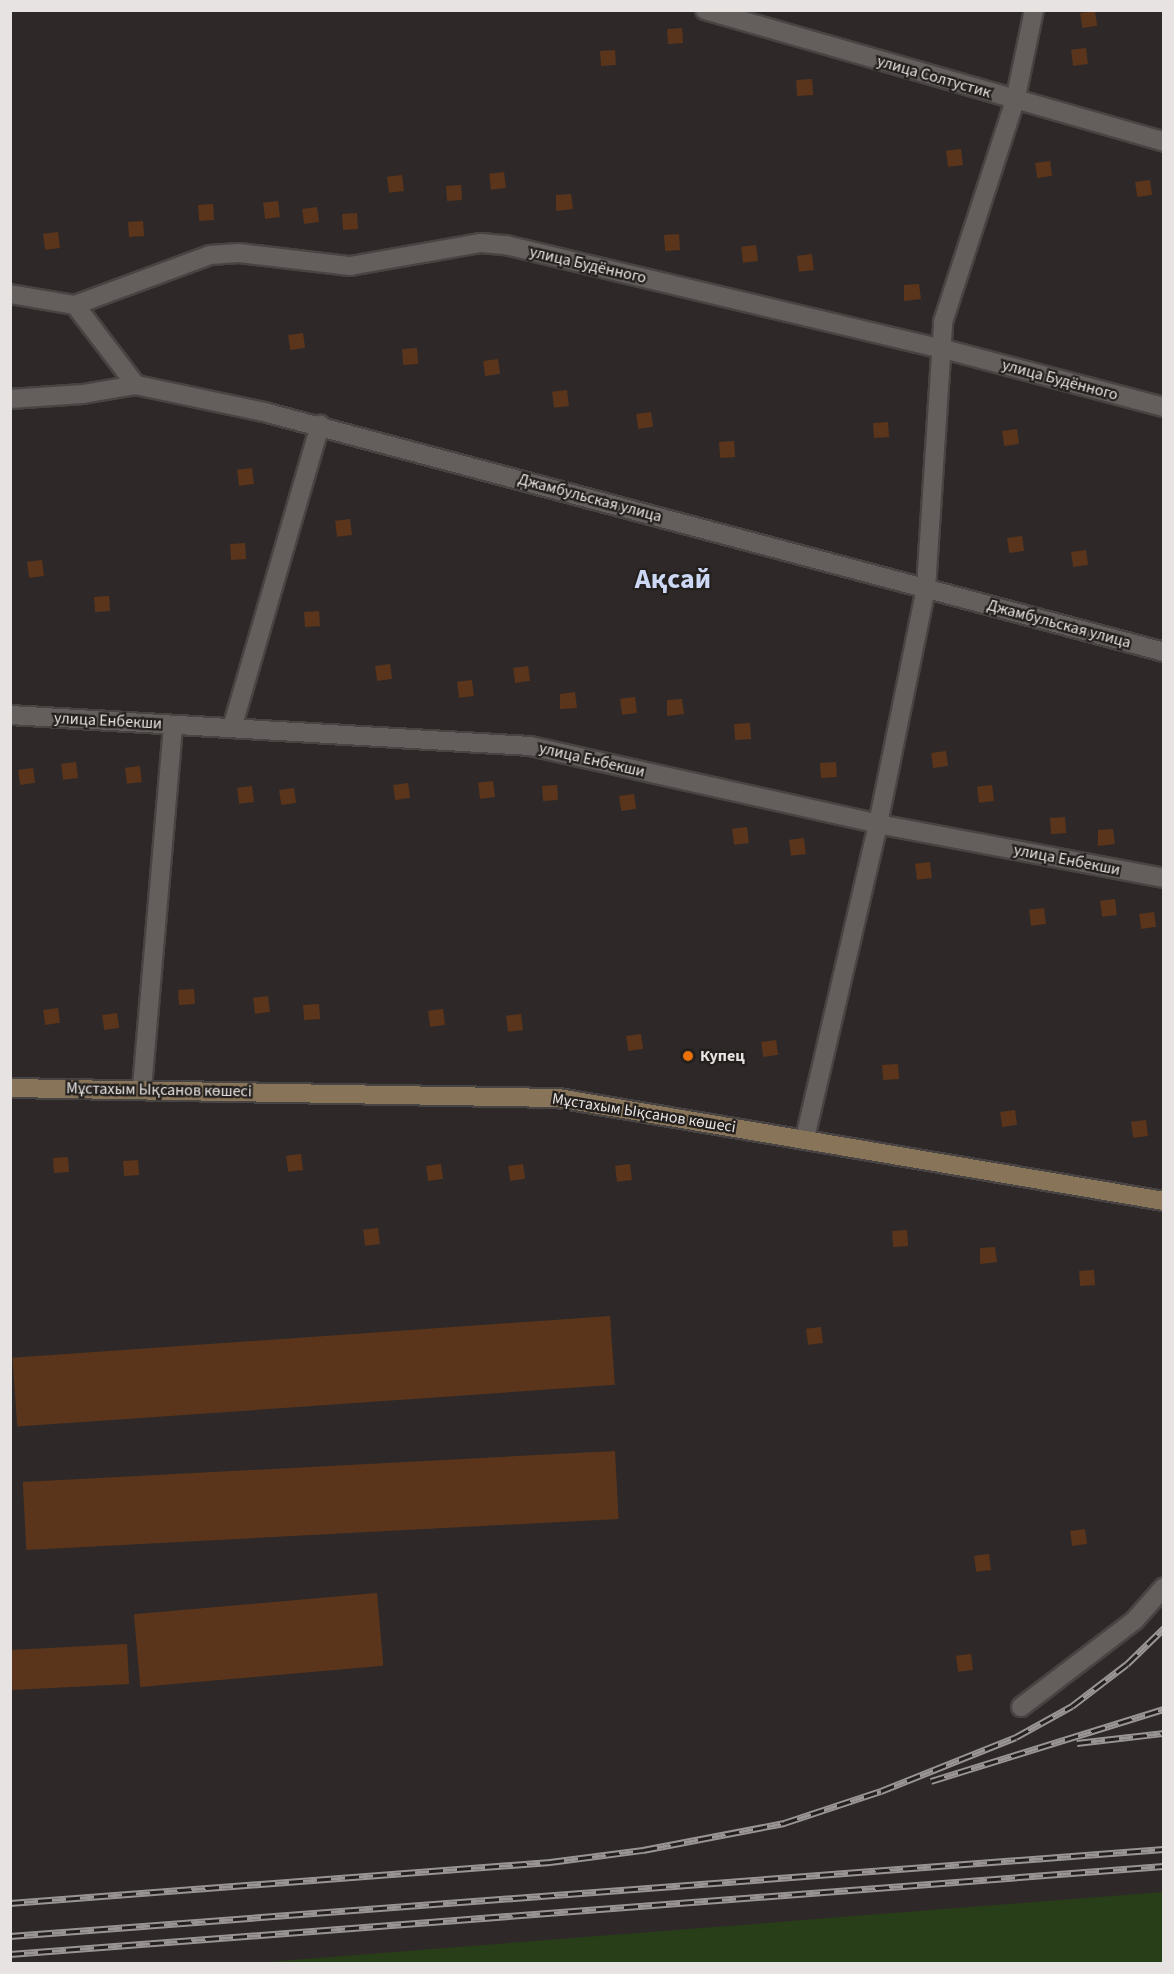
<!DOCTYPE html>
<html>
<head>
<meta charset="utf-8">
<style>
  body { margin:0 }
  #map { position:relative; width:1174px; height:1974px; overflow:hidden; background:#2e2928; font-family:"Source Sans 3",sans-serif }
  div>[style] { position:absolute }
  .green>* { inset:0; background:#283e19 }
  .building>* { inset:0; background:#5b351b; transform-origin:0 0 }
  .roads { filter:drop-shadow(2px 0 #484443) drop-shadow(-2px 0 #484443) drop-shadow(0 2px #484443) drop-shadow(0 -2px #484443) }
  .street>* { height:18px; margin:-9px; padding:0 9px; transform-origin:9px; border-radius:9px; background:#645f5d }
  .secondary>* { height:18px; margin:-9px; padding:0 9px; transform-origin:9px; border-radius:9px; background:#877459 }
  .rail>* { height:7px; margin-top:-3.5px; transform-origin:0; background:repeating-linear-gradient(90deg,#24201e 0 14px,#999594 0 28px); box-sizing:border-box; border-block:2px solid #999594 }
  .dots>* { width:16px; height:16px; translate:-50% -50%; box-sizing:border-box; border:3px solid #24201e; border-radius:50% }
  span { translate:-50% -50%; white-space:nowrap; text-align:center; line-height:1.15; -webkit-text-stroke:4.5px #24201e; paint-order:stroke }
  .street-label { font-size:16px; color:#e6e3e2 }
  .poi-label { font-size:16px; color:#e6e3e2; font-weight:700 }
  .left { translate:0 -50%; text-align:left }
  .town-label { font-size:28px; color:#cdd8f4; font-weight:700 }
  .frame { position:absolute; inset:0; border:12px solid #e6e3e2; pointer-events:none }
</style>
</head>
<body>
<div id="map">
  <div class="green">
    <div style="clip-path:polygon(1163px 1892px,1163px 1963px,253px 1963px)"></div>
  </div>
  <div class="building">
    <div style="left:1095px;top:11px;width:15px;height:15px;rotate:82deg"></div>
    <div style="left:682px;top:28px;width:15px;height:15px;rotate:86deg"></div>
    <div style="left:1086px;top:48px;width:16px;height:15px;rotate:83deg"></div>
    <div style="left:615px;top:50px;width:15px;height:15px;rotate:86deg"></div>
    <div style="left:812px;top:79px;width:16px;height:16px;rotate:86deg"></div>
    <div style="left:961px;top:149px;width:16px;height:15px;rotate:83deg"></div>
    <div style="left:1050px;top:161px;width:15px;height:15px;rotate:82deg"></div>
    <div style="left:504px;top:172px;width:16px;height:15px;rotate:83deg"></div>
    <div style="left:402px;top:175px;width:16px;height:15px;rotate:83deg"></div>
    <div style="left:1150px;top:180px;width:15px;height:15px;rotate:82deg"></div>
    <div style="left:461px;top:185px;width:15px;height:15px;rotate:86deg"></div>
    <div style="clip-path:polygon(571px 194px,573px 209px,556px 211px,556px 195px)"></div>
    <div style="left:278px;top:201px;width:16px;height:15px;rotate:83deg"></div>
    <div style="left:213px;top:204px;width:16px;height:15px;rotate:86deg"></div>
    <div style="left:317px;top:207px;width:15px;height:15px;rotate:82deg"></div>
    <div style="left:357px;top:213px;width:16px;height:15px;rotate:86deg"></div>
    <div style="left:143px;top:221px;width:15px;height:15px;rotate:86deg"></div>
    <div style="left:58px;top:232px;width:16px;height:15px;rotate:83deg"></div>
    <div style="left:679px;top:234px;width:16px;height:15px;rotate:86deg"></div>
    <div style="left:756px;top:245px;width:16px;height:15px;rotate:83deg"></div>
    <div style="left:812px;top:254px;width:16px;height:15px;rotate:83deg"></div>
    <div style="clip-path:polygon(919px 284px,921px 299px,904px 301px,904px 285px)"></div>
    <div style="left:303px;top:333px;width:15px;height:15px;rotate:82deg"></div>
    <div style="left:417px;top:348px;width:16px;height:15px;rotate:86deg"></div>
    <div style="left:498px;top:359px;width:15px;height:15px;rotate:82deg"></div>
    <div style="left:567px;top:390px;width:16px;height:15px;rotate:83deg"></div>
    <div style="left:651px;top:412px;width:15px;height:15px;rotate:82deg"></div>
    <div style="left:888px;top:422px;width:15px;height:15px;rotate:86deg"></div>
    <div style="left:1017px;top:429px;width:15px;height:15px;rotate:82deg"></div>
    <div style="left:734px;top:441px;width:16px;height:15px;rotate:86deg"></div>
    <div style="left:252px;top:468px;width:16px;height:15px;rotate:83deg"></div>
    <div style="left:350px;top:519px;width:16px;height:15px;rotate:83deg"></div>
    <div style="left:1022px;top:536px;width:15px;height:15px;rotate:82deg"></div>
    <div style="left:245px;top:543px;width:16px;height:15px;rotate:86deg"></div>
    <div style="left:1086px;top:550px;width:15px;height:15px;rotate:82deg"></div>
    <div style="left:42px;top:560px;width:16px;height:15px;rotate:83deg"></div>
    <div style="left:109px;top:596px;width:15px;height:15px;rotate:86deg"></div>
    <div style="left:319px;top:611px;width:15px;height:15px;rotate:86deg"></div>
    <div style="left:390px;top:664px;width:15px;height:15px;rotate:82deg"></div>
    <div style="left:528px;top:666px;width:15px;height:15px;rotate:82deg"></div>
    <div style="left:472px;top:680px;width:16px;height:15px;rotate:83deg"></div>
    <div style="clip-path:polygon(575px 692px,577px 708px,560px 709px,560px 694px)"></div>
    <div style="left:635px;top:697px;width:16px;height:15px;rotate:83deg"></div>
    <div style="clip-path:polygon(682px 699px,684px 714px,667px 716px,667px 700px)"></div>
    <div style="left:750px;top:723px;width:16px;height:16px;rotate:86deg"></div>
    <div style="left:946px;top:751px;width:15px;height:15px;rotate:82deg"></div>
    <div style="left:76px;top:762px;width:16px;height:15px;rotate:83deg"></div>
    <div style="left:836px;top:762px;width:15px;height:16px;rotate:86deg"></div>
    <div style="left:140px;top:766px;width:16px;height:15px;rotate:83deg"></div>
    <div style="left:33px;top:768px;width:15px;height:15px;rotate:82deg"></div>
    <div style="left:493px;top:781px;width:16px;height:15px;rotate:83deg"></div>
    <div style="left:408px;top:783px;width:15px;height:15px;rotate:82deg"></div>
    <div style="left:557px;top:785px;width:15px;height:15px;rotate:86deg"></div>
    <div style="left:992px;top:785px;width:16px;height:15px;rotate:83deg"></div>
    <div style="left:252px;top:786px;width:16px;height:15px;rotate:83deg"></div>
    <div style="left:294px;top:788px;width:15px;height:15px;rotate:82deg"></div>
    <div style="left:634px;top:794px;width:15px;height:15px;rotate:82deg"></div>
    <div style="left:1065px;top:817px;width:16px;height:15px;rotate:86deg"></div>
    <div style="left:747px;top:827px;width:16px;height:15px;rotate:83deg"></div>
    <div style="clip-path:polygon(1113px 829px,1115px 844px,1098px 846px,1098px 830px)"></div>
    <div style="left:804px;top:838px;width:16px;height:15px;rotate:83deg"></div>
    <div style="left:930px;top:862px;width:16px;height:15px;rotate:83deg"></div>
    <div style="left:1115px;top:899px;width:16px;height:15px;rotate:83deg"></div>
    <div style="left:1044px;top:908px;width:16px;height:15px;rotate:83deg"></div>
    <div style="left:1154px;top:912px;width:15px;height:15px;rotate:82deg"></div>
    <div style="left:194px;top:989px;width:15px;height:16px;rotate:86deg"></div>
    <div style="left:268px;top:996px;width:16px;height:15px;rotate:83deg"></div>
    <div style="left:319px;top:1004px;width:15px;height:16px;rotate:86deg"></div>
    <div style="left:58px;top:1008px;width:15px;height:15px;rotate:82deg"></div>
    <div style="left:443px;top:1009px;width:16px;height:15px;rotate:83deg"></div>
    <div style="left:117px;top:1013px;width:15px;height:15px;rotate:82deg"></div>
    <div style="left:521px;top:1014px;width:16px;height:15px;rotate:83deg"></div>
    <div style="left:641px;top:1034px;width:15px;height:15px;rotate:82deg"></div>
    <div style="left:776px;top:1040px;width:15px;height:15px;rotate:82deg"></div>
    <div style="left:898px;top:1064px;width:15px;height:16px;rotate:86deg"></div>
    <div style="left:1015px;top:1110px;width:15px;height:15px;rotate:82deg"></div>
    <div style="left:1146px;top:1120px;width:16px;height:15px;rotate:83deg"></div>
    <div style="left:301px;top:1154px;width:16px;height:15px;rotate:83deg"></div>
    <div style="left:68px;top:1157px;width:15px;height:15px;rotate:86deg"></div>
    <div style="left:138px;top:1160px;width:15px;height:15px;rotate:86deg"></div>
    <div style="left:441px;top:1164px;width:15px;height:15px;rotate:82deg"></div>
    <div style="left:523px;top:1164px;width:15px;height:15px;rotate:82deg"></div>
    <div style="left:630px;top:1164px;width:16px;height:15px;rotate:83deg"></div>
    <div style="left:378px;top:1228px;width:16px;height:15px;rotate:83deg"></div>
    <div style="left:907px;top:1230px;width:16px;height:15px;rotate:86deg"></div>
    <div style="clip-path:polygon(995px 1247px,997px 1262px,980px 1264px,980px 1248px)"></div>
    <div style="left:1094px;top:1270px;width:15px;height:15px;rotate:86deg"></div>
    <div style="left:610px;top:1316px;width:69px;height:599px;rotate:86deg"></div>
    <div style="left:821px;top:1327px;width:16px;height:15px;rotate:83deg"></div>
    <div style="left:615px;top:1451px;width:68px;height:593px;rotate:87deg"></div>
    <div style="left:1085px;top:1529px;width:15px;height:15px;rotate:82deg"></div>
    <div style="left:989px;top:1554px;width:16px;height:15px;rotate:83deg"></div>
    <div style="left:377px;top:1593px;width:73px;height:244px;rotate:85deg"></div>
    <div style="left:127px;top:1644px;width:40px;height:117px;rotate:87deg"></div>
    <div style="left:971px;top:1654px;width:16px;height:15px;rotate:83deg"></div>
  </div>
  <div class="roads">
    <div class="street">
      <div style="left:705px;top:10px;width:478px;rotate:16deg"></div>
      <div style="left:10px;top:294px;width:66px;rotate:9.6deg"></div>
      <div style="left:75px;top:305px;width:144px;rotate:-20.3deg"></div>
      <div style="left:210px;top:255px;width:29px;rotate:-4deg"></div>
      <div style="left:239px;top:253px;width:112px;rotate:6.7deg"></div>
      <div style="left:350px;top:266px;width:133px;rotate:-10deg"></div>
      <div style="left:481px;top:243px;width:25px;rotate:5deg"></div>
      <div style="left:506px;top:245px;width:446px;rotate:13.4deg"></div>
      <div style="left:940px;top:348px;width:232px;rotate:14.8deg"></div>
      <div style="left:75px;top:305px;width:101px;rotate:52.7deg"></div>
      <div style="left:10px;top:399px;width:73px;rotate:-3.9deg"></div>
      <div style="left:83px;top:394px;width:54px;rotate:-9.6deg"></div>
      <div style="left:136px;top:385px;width:131px;rotate:11.9deg"></div>
      <div style="left:264px;top:412px;width:931px;rotate:14.93deg"></div>
      <div style="left:10px;top:715px;width:521px;rotate:3.41deg"></div>
      <div style="left:530px;top:746px;width:357px;rotate:12.6deg"></div>
      <div style="left:878px;top:824px;width:291px;rotate:10.7deg"></div>
      <div style="left:232px;top:728px;width:316px;rotate:-73.8deg"></div>
      <div style="left:142px;top:1088px;width:364px;rotate:-85.1deg"></div>
      <div style="left:805px;top:1138px;width:322px;rotate:-76.9deg"></div>
      <div style="left:878px;top:824px;width:241px;rotate:-78.5deg"></div>
      <div style="left:926px;top:588px;width:267px;rotate:-86.3deg"></div>
      <div style="left:943px;top:322px;width:232px;rotate:-72deg"></div>
      <div style="left:1015px;top:101px;width:93px;rotate:-78.2deg"></div>
      <div style="left:1021px;top:1707px;width:142px;rotate:-37.3deg"></div>
      <div style="left:1134px;top:1621px;width:45px;rotate:-48.6deg"></div>
    </div>
    <div class="secondary">
      <div style="left:10px;top:1088px;width:548px;rotate:1.05deg"></div>
      <div style="left:558px;top:1098px;width:615px;rotate:9.65deg"></div>
    </div>
  </div>
  <div class="rail">
    <div style="left:1077px;top:1743px;width:88px;rotate:-6.6deg"></div>
    <div style="left:931px;top:1781px;width:244px;rotate:-17.2deg"></div>
    <div style="left:10px;top:1903px;width:542px;rotate:-4.34deg"></div>
    <div style="left:550px;top:1862px;width:94px;rotate:-7.4deg"></div>
    <div style="left:643px;top:1850px;width:144px;rotate:-10.8deg"></div>
    <div style="left:784px;top:1823px;width:102px;rotate:-18.3deg"></div>
    <div style="left:881px;top:1791px;width:145px;rotate:-21.8deg"></div>
    <div style="left:1016px;top:1737px;width:64px;rotate:-29deg"></div>
    <div style="left:1072px;top:1706px;width:69px;rotate:-37.4deg"></div>
    <div style="left:1127px;top:1664px;width:52px;rotate:-44.2deg"></div>
    <div style="left:10px;top:1936px;width:1157px;rotate:-4.31deg"></div>
    <div style="left:10px;top:1954px;width:1157px;rotate:-4.36deg"></div>
  </div>
  <div class="dots">
    <div style="left:688px;top:1056px;background:#e8710a"></div>
  </div>
  <div class="street-label">
    <span style="left:934px;top:77px;rotate:16deg">улица Солтустик</span>
    <span style="left:588px;top:265px;rotate:13deg">улица Будённого</span>
    <span style="left:1060px;top:380px;rotate:15deg">улица Будённого</span>
    <span style="left:590px;top:498px;rotate:15deg">Джамбульская улица</span>
    <span style="left:1059px;top:624px;rotate:15deg">Джамбульская улица</span>
    <span style="left:108px;top:721px;rotate:3deg">улица Енбекши</span>
    <span style="left:592px;top:760px;rotate:13deg">улица Енбекши</span>
    <span style="left:1067px;top:860px;rotate:11deg">улица Енбекши</span>
    <span style="left:159px;top:1090px;rotate:1deg">Мұстахым Ықсанов көшесі</span>
    <span style="left:644px;top:1113px;rotate:9deg">Мұстахым Ықсанов көшесі</span>
  </div>
  <div class="poi-label">
    <span class="left" style="left:700px;top:1056px">Купец</span>
  </div>
  <div class="town-label">
    <span style="left:673px;top:579px">Ақсай</span>
  </div>
  <div class="frame"></div>
</div>
</body>
</html>
